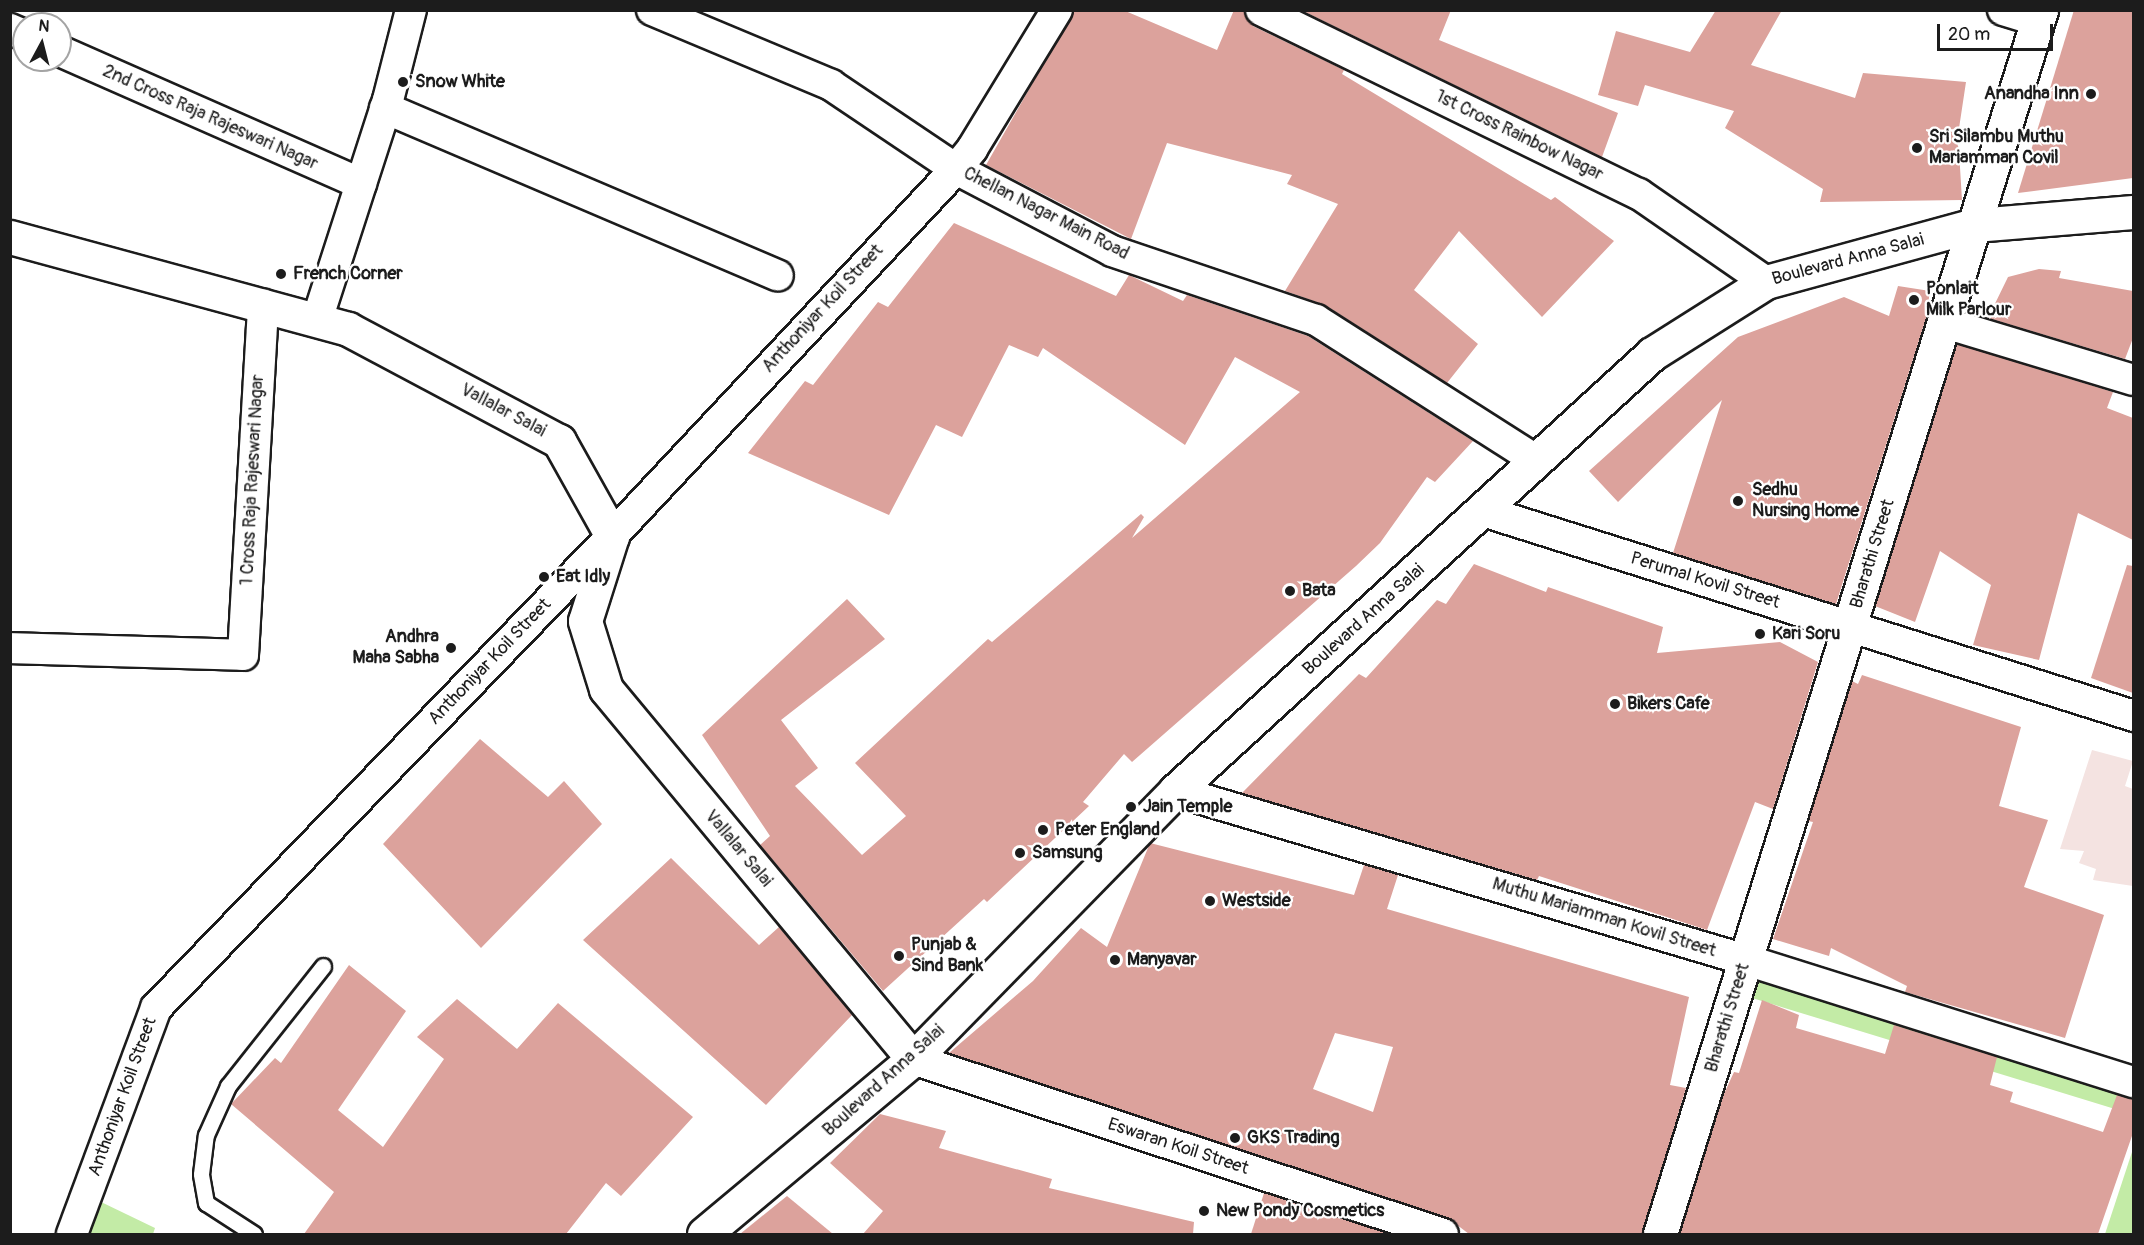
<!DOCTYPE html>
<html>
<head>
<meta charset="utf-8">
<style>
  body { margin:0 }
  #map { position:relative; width:2144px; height:1245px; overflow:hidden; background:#fff; font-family:Pangolin,sans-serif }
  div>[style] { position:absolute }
  .built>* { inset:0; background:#f4e3e1 }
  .green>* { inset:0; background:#c3eba6; transform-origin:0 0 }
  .building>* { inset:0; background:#dca29c }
  .roads { filter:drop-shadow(2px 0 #1c1c1c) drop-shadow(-2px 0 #1c1c1c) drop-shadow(0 2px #1c1c1c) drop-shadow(0 -2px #1c1c1c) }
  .lane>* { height:15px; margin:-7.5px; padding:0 7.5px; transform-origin:7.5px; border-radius:7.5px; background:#fff }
  .street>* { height:30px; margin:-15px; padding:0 15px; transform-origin:15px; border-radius:15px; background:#fff }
  .secondary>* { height:33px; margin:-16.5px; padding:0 16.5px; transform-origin:16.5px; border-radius:16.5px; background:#fff }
  .dots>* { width:16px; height:16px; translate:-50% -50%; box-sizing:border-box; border:3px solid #fff; border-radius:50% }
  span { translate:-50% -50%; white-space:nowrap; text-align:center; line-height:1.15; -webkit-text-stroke:4.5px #fff; paint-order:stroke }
  .poi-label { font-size:18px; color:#1c1c1c; font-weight:700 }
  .left { translate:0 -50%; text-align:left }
  .right { translate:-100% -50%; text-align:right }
  .street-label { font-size:18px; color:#1c1c1c }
  .frame { position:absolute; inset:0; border:12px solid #1c1c1c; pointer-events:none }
  .north { position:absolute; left:12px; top:12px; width:60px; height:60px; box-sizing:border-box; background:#fff; border:2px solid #a4a4a4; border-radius:50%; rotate:7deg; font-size:16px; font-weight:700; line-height:24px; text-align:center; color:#1c1c1c }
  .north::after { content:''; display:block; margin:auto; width:21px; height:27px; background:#1c1c1c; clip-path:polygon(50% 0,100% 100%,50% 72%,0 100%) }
  .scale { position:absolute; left:1937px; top:24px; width:116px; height:27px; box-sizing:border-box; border:3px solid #1c1c1c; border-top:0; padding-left:8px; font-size:18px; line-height:21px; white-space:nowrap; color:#1c1c1c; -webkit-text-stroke:4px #fff; paint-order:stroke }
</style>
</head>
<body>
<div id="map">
  <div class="built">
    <div style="clip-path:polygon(2092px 750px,2133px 761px,2125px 786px,2133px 789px,2133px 886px,2093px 880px,2096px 869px,2079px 863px,2084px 851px,2060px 849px)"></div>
  </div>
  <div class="green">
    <div style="left:1752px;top:975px;width:399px;height:22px;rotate:17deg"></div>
    <div style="clip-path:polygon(2133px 1149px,2133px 1234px,2105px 1234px)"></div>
    <div style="clip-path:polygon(99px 1201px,155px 1228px,153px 1234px,86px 1234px)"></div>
  </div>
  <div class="building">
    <div style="clip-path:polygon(1074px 10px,1123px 10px,1217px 50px,1234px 10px,1244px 10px,1253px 26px,1344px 70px,1342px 74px,1551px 200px,1555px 197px,1614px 241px,1542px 317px,1459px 231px,1414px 290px,1478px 344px,1447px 383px,1325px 305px,1285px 291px,1338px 204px,1287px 184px,1292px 175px,1167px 143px,1131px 239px,986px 165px)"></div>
    <div style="clip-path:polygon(1301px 10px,1451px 10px,1439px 40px,1618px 113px,1602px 157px)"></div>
    <div style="clip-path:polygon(1716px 10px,1782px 10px,1751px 65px,1855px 98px,1863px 73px,1966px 82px,1958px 135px,1962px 200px,1820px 202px,1823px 189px,1725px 128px,1734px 111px,1645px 85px,1638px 106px,1598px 95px,1616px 31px,1690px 52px)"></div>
    <div style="clip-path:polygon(2074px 10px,2133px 10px,2133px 178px,2018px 193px)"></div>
    <div style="clip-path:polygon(954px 223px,1116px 296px,1129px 275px,1183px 301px,1187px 295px,1308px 336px,1473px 441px,1435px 482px,1427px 477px,1380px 543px,1356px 566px,1132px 762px,1124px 754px,1083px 802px,1089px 806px,987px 902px,984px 899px,883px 991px,760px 845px,770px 836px,702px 735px,847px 599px,885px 639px,781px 720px,818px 768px,795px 786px,862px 855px,906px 816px,855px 763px,988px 639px,992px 642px,1141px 514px,1144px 517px,1132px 538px,1300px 392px,1235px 357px,1185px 445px,1043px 348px,1038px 357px,1009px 345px,962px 437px,936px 425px,889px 515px,748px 453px,805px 381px,813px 385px,878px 302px,888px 307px)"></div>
    <div style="clip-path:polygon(2039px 269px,2061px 271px,2059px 278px,2133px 291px,2133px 338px,2125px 359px,1988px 318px,2008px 277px)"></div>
    <div style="clip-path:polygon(1898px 286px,1930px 291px,1926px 318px,1836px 604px,1673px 553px,1722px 400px,1618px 502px,1589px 471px,1738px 337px,1844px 297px,1889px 316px)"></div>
    <div style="clip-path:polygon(1957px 344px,2113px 392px,2107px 408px,2133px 418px,2133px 540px,2078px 513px,2039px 660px,1973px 645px,1991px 585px,1940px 551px,1915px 622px,1875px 606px)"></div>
    <div style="clip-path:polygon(1474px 564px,1546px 592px,1548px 587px,1663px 627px,1657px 653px,1780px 642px,1818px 662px,1773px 809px,1755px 802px,1707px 930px,1539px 876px,1537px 880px,1242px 793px,1359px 674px,1366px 678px,1437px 600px,1446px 604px)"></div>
    <div style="clip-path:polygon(2127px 565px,2133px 566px,2133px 693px,2091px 678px)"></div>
    <div style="clip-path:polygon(1862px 675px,2021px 727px,1999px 806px,2048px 820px,2024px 887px,2104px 915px,2065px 1038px,1905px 992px,1907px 986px,1831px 948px,1829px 956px,1773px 939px,1813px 822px,1808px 821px,1852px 681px,1858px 684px)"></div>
    <div style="clip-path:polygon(480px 739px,548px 797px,564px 781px,602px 824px,481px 948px,383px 844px)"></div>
    <div style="clip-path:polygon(evenodd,1150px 843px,1354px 895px,1364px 865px,1398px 875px,1387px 909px,1689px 997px,1670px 1085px,1686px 1088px,1642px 1234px,1469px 1234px,1448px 1218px,949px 1053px,1033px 981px,1081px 928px,1107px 947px,1150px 843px,1335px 1033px,1393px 1047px,1373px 1112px,1313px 1089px,1335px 1033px)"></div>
    <div style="clip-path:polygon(671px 858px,759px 945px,779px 927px,852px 1015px,766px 1105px,583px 940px)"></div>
    <div style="clip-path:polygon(349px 965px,406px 1011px,338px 1110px,383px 1147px,444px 1059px,417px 1037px,457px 999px,517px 1049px,558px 1003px,693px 1117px,621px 1196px,606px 1183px,566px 1234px,304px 1234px,334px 1192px,231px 1104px,275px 1058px,281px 1063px)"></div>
    <div style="clip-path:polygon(1762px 1000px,1799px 1015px,1796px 1028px,1885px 1054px,1894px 1025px,1997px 1057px,1990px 1085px,2013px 1092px,2010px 1102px,2103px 1132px,2117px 1095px,2133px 1099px,2133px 1133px,2098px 1234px,1679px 1234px,1723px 1096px,1734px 1072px,1739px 1073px)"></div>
    <div style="clip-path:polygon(880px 1114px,946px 1131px,939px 1148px,1052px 1179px,1049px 1188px,1194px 1222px,1193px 1234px,863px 1234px,883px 1211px,830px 1163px)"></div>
    <div style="clip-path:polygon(1264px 1193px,1389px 1234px,1251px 1234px)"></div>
    <div style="clip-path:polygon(787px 1196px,833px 1234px,740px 1234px)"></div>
  </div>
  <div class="roads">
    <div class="lane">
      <div style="left:254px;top:1234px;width:57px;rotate:-147.1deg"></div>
      <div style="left:206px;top:1203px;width:29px;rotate:-100deg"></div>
      <div style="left:201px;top:1174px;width:39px;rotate:-83deg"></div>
      <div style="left:206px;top:1135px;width:54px;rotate:-65.8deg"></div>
      <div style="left:228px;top:1086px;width:153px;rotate:-51.6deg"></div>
    </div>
    <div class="street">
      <div style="left:652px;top:10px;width:194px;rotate:22.7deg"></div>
      <div style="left:831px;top:85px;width:151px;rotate:33.9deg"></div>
      <div style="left:956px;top:169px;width:176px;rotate:27.7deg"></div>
      <div style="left:1112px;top:251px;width:215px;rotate:18.7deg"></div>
      <div style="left:1316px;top:320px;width:262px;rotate:32.5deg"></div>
      <div style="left:1261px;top:10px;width:420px;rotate:26deg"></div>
      <div style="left:1639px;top:194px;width:155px;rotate:34.7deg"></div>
      <div style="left:2003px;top:10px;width:37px;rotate:17deg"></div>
      <div style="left:10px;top:29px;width:15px;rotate:23deg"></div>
      <div style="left:60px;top:51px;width:329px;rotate:23.8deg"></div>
      <div style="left:385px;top:108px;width:427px;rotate:23.1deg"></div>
      <div style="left:317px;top:320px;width:231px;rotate:-72.1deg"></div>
      <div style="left:388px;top:100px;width:93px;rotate:-75.7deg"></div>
      <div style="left:1945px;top:323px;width:197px;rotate:16.8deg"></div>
      <div style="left:1483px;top:511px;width:683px;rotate:17.48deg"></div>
      <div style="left:10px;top:648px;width:233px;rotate:1.7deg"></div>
      <div style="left:243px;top:655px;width:351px;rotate:-86.7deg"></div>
      <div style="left:1175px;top:791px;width:595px;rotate:16.49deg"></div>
      <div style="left:1746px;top:960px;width:407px;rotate:17.5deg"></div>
      <div style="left:913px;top:1059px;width:558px;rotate:18.27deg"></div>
      <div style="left:72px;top:1234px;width:241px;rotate:-69.6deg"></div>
      <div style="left:156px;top:1008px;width:656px;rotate:-45.99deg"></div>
      <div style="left:612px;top:536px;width:503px;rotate:-46.85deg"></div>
      <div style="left:956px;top:169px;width:26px;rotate:-51deg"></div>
      <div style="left:972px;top:149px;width:163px;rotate:-58.6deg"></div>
    </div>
    <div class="secondary">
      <div style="left:10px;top:237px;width:350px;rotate:15.2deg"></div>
      <div style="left:348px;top:329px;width:239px;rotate:28deg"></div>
      <div style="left:559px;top:441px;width:109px;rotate:60.8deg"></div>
      <div style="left:612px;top:536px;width:89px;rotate:107.6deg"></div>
      <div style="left:585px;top:621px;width:71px;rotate:72.8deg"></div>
      <div style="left:606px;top:689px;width:481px;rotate:50.3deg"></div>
      <div style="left:704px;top:1234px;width:273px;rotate:-39.9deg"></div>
      <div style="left:913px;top:1059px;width:375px;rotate:-45.6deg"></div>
      <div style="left:1175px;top:791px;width:647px;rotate:-42.49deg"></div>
      <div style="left:1652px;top:354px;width:135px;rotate:-32.3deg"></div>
      <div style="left:1766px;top:282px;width:217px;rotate:-15.3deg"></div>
      <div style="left:1975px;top:225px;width:160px;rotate:-4.7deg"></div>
      <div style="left:1660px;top:1234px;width:1282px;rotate:-72.71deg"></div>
    </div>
  </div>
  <div class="dots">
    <div style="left:403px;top:82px;background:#1c1c1c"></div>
    <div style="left:2091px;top:94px;background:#1c1c1c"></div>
    <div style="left:1917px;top:148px;background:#1c1c1c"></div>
    <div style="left:281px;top:274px;background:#1c1c1c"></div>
    <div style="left:1914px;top:300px;background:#1c1c1c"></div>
    <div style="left:1738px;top:501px;background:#1c1c1c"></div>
    <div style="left:544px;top:577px;background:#1c1c1c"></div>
    <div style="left:1290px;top:591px;background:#1c1c1c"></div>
    <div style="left:1760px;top:634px;background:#1c1c1c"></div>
    <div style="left:451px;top:648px;background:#1c1c1c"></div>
    <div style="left:1615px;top:704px;background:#1c1c1c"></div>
    <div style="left:1131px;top:807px;background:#1c1c1c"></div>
    <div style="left:1043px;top:830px;background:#1c1c1c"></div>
    <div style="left:1020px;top:853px;background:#1c1c1c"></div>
    <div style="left:1210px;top:901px;background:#1c1c1c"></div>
    <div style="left:899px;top:956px;background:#1c1c1c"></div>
    <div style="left:1115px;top:960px;background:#1c1c1c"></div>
    <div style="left:1235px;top:1138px;background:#1c1c1c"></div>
    <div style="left:1204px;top:1211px;background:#1c1c1c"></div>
  </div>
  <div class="poi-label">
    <span class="left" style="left:415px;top:82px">Snow White</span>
    <span class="right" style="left:2079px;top:94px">Anandha Inn</span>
    <span class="left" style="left:1929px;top:148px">Sri Silambu Muthu<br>Mariamman Covil</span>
    <span class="left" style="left:293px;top:274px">French Corner</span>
    <span class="left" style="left:1926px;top:300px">Ponlait<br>Milk Parlour</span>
    <span class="left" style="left:1752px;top:501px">Sedhu<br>Nursing Home</span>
    <span class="left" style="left:556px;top:577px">Eat Idly</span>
    <span class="left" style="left:1302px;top:591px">Bata</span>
    <span class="left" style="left:1772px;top:634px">Kari Soru</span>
    <span class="right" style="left:439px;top:648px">Andhra<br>Maha Sabha</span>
    <span class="left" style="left:1627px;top:704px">Bikers Cafe</span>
    <span class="left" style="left:1143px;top:807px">Jain Temple</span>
    <span class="left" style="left:1055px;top:830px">Peter England</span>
    <span class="left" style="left:1032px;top:853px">Samsung</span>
    <span class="left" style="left:1222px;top:901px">Westside</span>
    <span class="left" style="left:911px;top:956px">Punjab &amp;<br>Sind Bank</span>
    <span class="left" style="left:1127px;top:960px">Manyavar</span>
    <span class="left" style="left:1247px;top:1138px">GKS Trading</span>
    <span class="left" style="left:1216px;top:1211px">New Pondy Cosmetics</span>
  </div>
  <div class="street-label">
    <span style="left:210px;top:118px;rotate:24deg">2nd Cross Raja Rajeswari Nagar</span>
    <span style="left:1519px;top:136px;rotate:26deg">1st Cross Rainbow Nagar</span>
    <span style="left:1046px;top:214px;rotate:27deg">Chellan Nagar Main Road</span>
    <span style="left:1848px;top:260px;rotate:-15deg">Boulevard Anna Salai</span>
    <span style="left:823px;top:309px;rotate:-47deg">Anthoniyar Koil Street</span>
    <span style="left:503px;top:411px;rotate:28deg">Vallalar Salai</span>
    <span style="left:253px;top:480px;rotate:-87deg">1 Cross Raja Rajeswari Nagar</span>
    <span style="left:1873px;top:554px;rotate:-73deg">Bharathi Street</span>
    <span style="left:1705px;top:581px;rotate:17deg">Perumal Kovil Street</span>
    <span style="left:1364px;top:620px;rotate:-42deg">Boulevard Anna Salai</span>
    <span style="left:490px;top:662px;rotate:-46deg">Anthoniyar Koil Street</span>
    <span style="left:738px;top:849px;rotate:50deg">Vallalar Salai</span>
    <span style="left:1604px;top:918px;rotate:17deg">Muthu Mariamman Kovil Street</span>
    <span style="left:1728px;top:1018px;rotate:-73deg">Bharathi Street</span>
    <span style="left:884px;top:1081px;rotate:-42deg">Boulevard Anna Salai</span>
    <span style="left:123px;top:1097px;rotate:-70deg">Anthoniyar Koil Street</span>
    <span style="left:1178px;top:1147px;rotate:18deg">Eswaran Koil Street</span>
  </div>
  <div class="frame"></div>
  <div class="north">N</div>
  <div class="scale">20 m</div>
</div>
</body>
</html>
